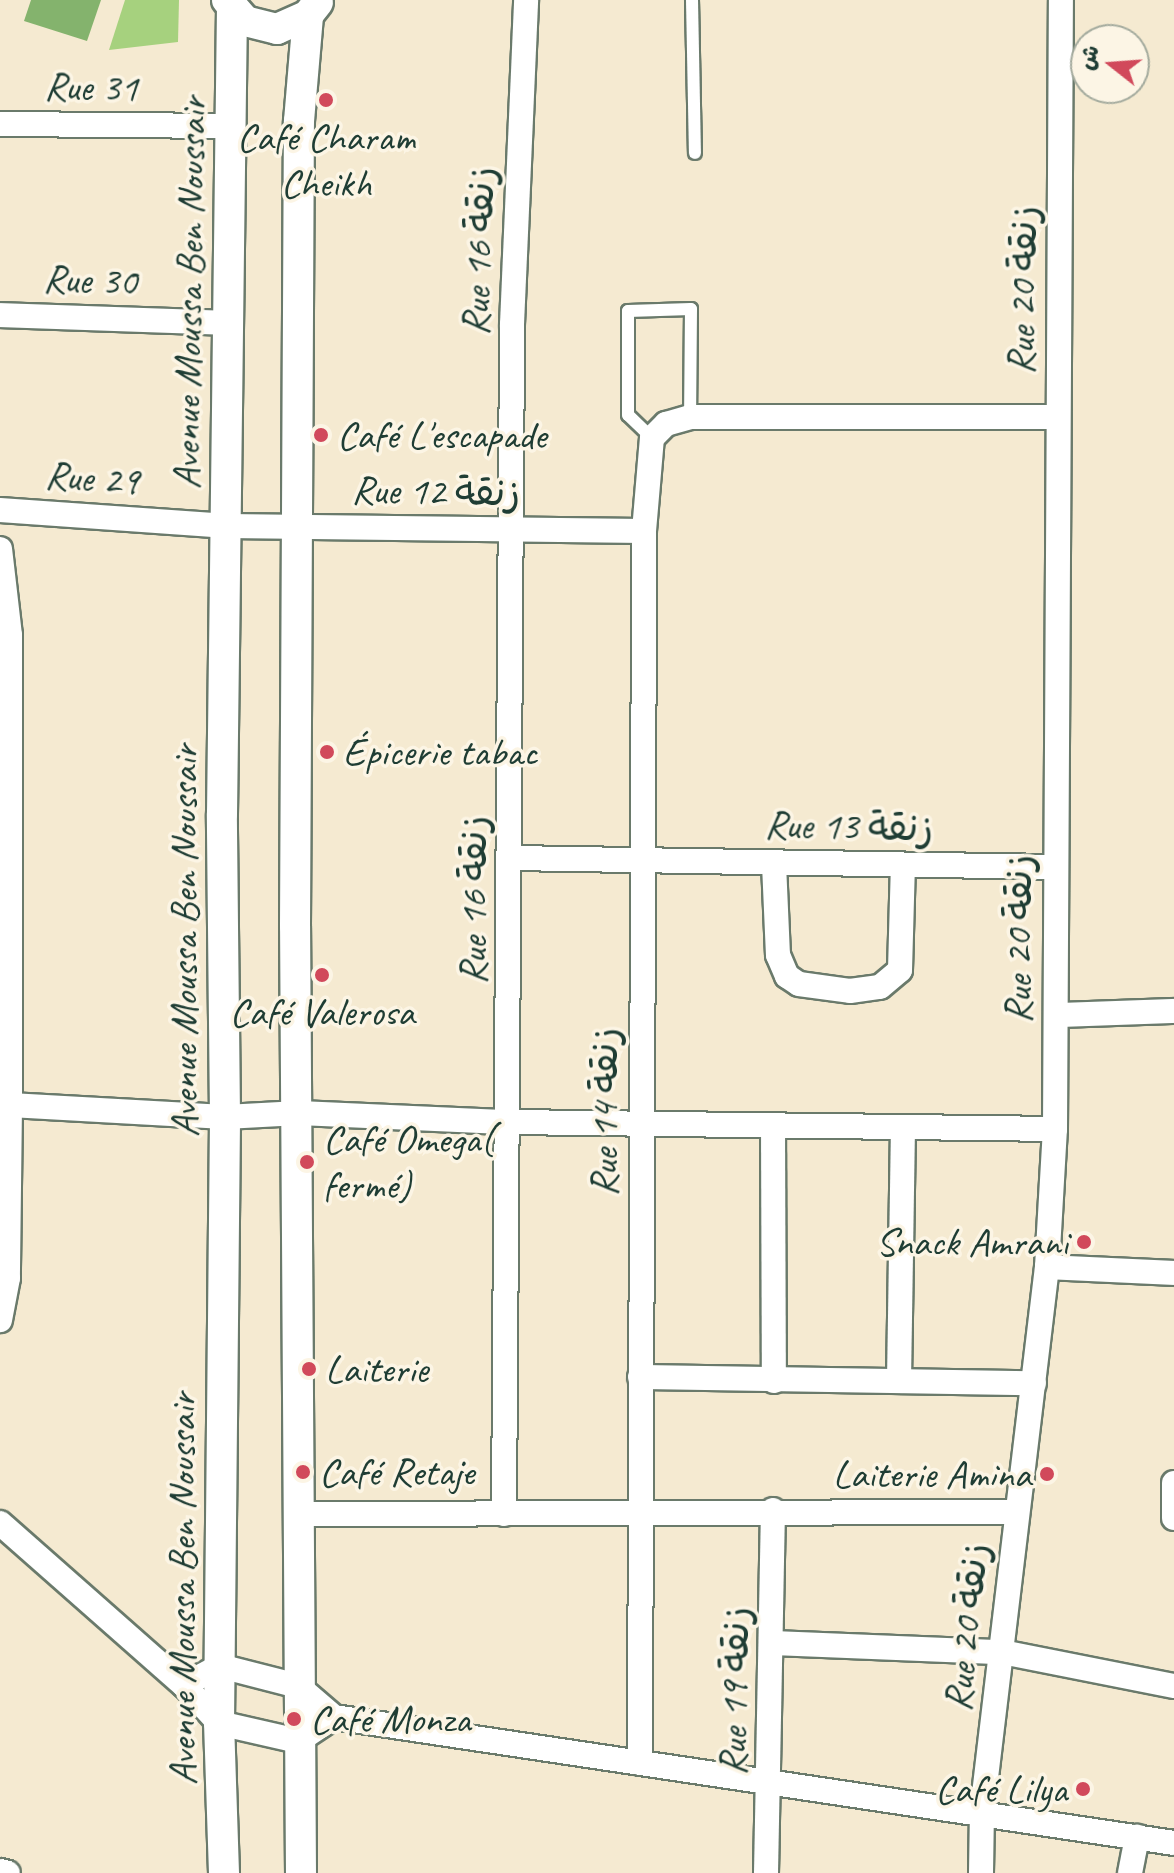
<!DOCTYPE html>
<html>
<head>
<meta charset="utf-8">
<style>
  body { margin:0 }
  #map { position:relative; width:1174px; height:1873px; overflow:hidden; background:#f5ead1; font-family:Caveat,"Playpen Sans Arabic",sans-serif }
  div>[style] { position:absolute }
  .green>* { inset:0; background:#a6d17e }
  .forest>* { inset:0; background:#84b36d }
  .roads { filter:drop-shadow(2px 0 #6a7a6b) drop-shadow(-2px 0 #6a7a6b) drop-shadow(0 2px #6a7a6b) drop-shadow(0 -2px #6a7a6b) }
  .service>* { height:12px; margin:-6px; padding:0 6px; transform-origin:6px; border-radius:6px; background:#fff }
  .minor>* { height:24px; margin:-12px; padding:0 12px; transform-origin:12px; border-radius:12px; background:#fff }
  .tertiary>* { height:30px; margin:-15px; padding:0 15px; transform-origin:15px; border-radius:15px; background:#fff }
  .dots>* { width:22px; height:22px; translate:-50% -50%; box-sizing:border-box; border:4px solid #fcf5e5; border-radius:50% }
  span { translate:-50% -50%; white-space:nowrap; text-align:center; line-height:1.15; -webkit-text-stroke:7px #fcf5e5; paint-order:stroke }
  .street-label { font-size:40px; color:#1f3d34 }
  .poi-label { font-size:40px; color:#1f3d34 }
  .left { translate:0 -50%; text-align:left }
  .right { translate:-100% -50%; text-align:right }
  .north { position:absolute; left:1070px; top:24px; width:80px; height:80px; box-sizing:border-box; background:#fcf5e5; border:2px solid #a4ab9e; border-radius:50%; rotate:287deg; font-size:22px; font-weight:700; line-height:32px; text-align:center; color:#1f3d34 }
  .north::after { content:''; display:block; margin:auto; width:28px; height:36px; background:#d1495b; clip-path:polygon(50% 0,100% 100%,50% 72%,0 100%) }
</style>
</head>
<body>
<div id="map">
  <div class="green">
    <div style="clip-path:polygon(125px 0,179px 0,178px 42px,109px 50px)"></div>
  </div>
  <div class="forest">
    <div style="clip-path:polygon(31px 0,101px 0,87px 41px,24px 21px)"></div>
  </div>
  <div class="roads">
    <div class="service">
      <div style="left:692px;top:0;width:153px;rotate:88.9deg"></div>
      <div style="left:652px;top:438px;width:33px;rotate:-136deg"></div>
      <div style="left:628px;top:415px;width:104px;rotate:-90deg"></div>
      <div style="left:628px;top:311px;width:63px;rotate:-1.8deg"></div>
      <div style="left:691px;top:309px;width:108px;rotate:90.5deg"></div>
    </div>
    <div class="minor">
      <div style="left:0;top:124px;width:230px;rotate:0.5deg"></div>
      <div style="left:0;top:315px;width:226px;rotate:2deg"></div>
      <div style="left:0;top:510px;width:228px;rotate:4deg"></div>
      <div style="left:227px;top:526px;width:417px;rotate:0.7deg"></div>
      <div style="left:0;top:549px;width:87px;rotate:83.4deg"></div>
      <div style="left:10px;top:635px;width:470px;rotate:90deg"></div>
      <div style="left:10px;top:1105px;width:173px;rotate:90.7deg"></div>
      <div style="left:8px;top:1278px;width:43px;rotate:100.8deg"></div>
      <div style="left:511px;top:858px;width:545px;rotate:0.95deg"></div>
      <div style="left:774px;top:864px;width:91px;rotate:87.5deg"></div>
      <div style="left:778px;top:955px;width:23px;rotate:67deg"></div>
      <div style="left:787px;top:976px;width:14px;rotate:34deg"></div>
      <div style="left:799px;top:984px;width:51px;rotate:7.8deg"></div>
      <div style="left:850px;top:991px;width:30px;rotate:-8deg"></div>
      <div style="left:880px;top:987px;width:26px;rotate:-40deg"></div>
      <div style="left:900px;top:970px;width:105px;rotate:-88.4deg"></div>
      <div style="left:1058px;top:1015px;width:116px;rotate:-2deg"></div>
      <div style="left:10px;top:1105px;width:215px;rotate:3.2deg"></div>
      <div style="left:225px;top:1117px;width:74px;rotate:-3.1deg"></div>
      <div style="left:299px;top:1113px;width:210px;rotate:2.5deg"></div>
      <div style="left:509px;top:1122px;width:546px;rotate:0.73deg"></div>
      <div style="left:773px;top:1125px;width:256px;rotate:89.8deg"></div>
      <div style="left:1047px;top:1267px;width:127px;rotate:2.7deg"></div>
      <div style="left:640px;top:1377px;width:394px;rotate:0.9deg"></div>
      <div style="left:899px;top:1381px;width:252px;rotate:-89.1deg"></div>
      <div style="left:1174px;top:1483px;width:35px;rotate:90deg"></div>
      <div style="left:299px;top:1514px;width:718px;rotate:-0.16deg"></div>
      <div style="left:504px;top:1514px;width:1190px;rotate:-89.61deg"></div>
      <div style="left:512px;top:324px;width:324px;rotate:-87.5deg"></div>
      <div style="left:0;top:1523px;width:245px;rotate:41.4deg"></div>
      <div style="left:184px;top:1685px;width:52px;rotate:47.4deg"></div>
      <div style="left:219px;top:1723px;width:81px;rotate:12.8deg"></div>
      <div style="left:298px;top:1741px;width:43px;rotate:-33.7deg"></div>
      <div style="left:773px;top:1643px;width:229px;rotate:2.3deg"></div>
      <div style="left:1002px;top:1652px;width:175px;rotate:11.2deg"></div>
      <div style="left:184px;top:1685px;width:41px;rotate:-27.8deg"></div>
      <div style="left:220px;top:1666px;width:81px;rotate:14.4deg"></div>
      <div style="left:298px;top:1686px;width:48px;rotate:40.7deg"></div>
      <div style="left:334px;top:1717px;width:849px;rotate:8.53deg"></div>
      <div style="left:640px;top:1763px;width:1232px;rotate:-89.81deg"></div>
      <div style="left:644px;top:531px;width:93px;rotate:-85.1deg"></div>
      <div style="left:652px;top:438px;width:20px;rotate:-45deg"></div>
      <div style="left:666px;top:424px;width:25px;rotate:-16deg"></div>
      <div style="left:690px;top:417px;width:368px"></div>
      <div style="left:0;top:1871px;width:8px;rotate:14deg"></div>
      <div style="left:766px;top:1873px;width:363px;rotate:-88.9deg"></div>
      <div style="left:981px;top:1873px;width:62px;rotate:-89.1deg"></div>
      <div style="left:982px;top:1811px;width:548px;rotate:-83.19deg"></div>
      <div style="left:1047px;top:1267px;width:138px;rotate:-86.7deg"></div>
      <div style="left:1055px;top:1129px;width:1129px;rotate:-89.7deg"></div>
      <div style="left:1130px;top:1873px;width:37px;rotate:-79deg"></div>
    </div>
    <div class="tertiary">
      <div style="left:227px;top:0;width:28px;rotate:49deg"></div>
      <div style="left:245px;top:21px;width:33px;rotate:14deg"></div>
      <div style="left:277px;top:29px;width:34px;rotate:-24deg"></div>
      <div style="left:308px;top:15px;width:16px;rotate:-52deg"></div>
      <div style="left:224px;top:1873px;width:150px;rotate:-91.9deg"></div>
      <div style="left:219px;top:1723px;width:606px;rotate:-89.43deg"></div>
      <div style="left:225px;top:1117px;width:303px;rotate:-90.6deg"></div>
      <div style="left:222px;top:814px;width:805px;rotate:-89.29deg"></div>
      <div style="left:301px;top:1873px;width:947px;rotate:-90.36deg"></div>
      <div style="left:295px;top:926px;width:805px;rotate:-89.72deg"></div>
      <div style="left:299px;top:121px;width:106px;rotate:-85.1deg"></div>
    </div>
  </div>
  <div class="dots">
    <div style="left:326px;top:100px;background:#d1495b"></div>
    <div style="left:321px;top:435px;background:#d1495b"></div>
    <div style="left:327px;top:752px;background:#d1495b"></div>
    <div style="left:322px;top:975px;background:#d1495b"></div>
    <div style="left:307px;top:1162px;background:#d1495b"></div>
    <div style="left:1084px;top:1242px;background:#d1495b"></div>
    <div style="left:309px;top:1369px;background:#d1495b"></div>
    <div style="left:303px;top:1472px;background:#d1495b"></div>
    <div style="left:1047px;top:1474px;background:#d1495b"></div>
    <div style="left:294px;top:1719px;background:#d1495b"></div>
    <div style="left:1083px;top:1789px;background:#d1495b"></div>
  </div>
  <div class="street-label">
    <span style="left:91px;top:87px;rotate:1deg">Rue 31</span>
    <span style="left:478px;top:251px;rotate:-88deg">Rue 16 زنقة</span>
    <span style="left:90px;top:280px;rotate:2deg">Rue 30</span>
    <span style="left:1022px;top:290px;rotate:-89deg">Rue 20 زنقة</span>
    <span style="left:189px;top:293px;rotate:-89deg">Avenue Moussa Ben Noussair</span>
    <span style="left:92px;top:478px;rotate:4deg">Rue 29</span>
    <span style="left:436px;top:491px;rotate:1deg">Rue 12 زنقة</span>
    <span style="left:849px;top:826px;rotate:1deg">Rue 13 زنقة</span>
    <span style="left:473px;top:900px;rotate:-90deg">Rue 16 زنقة</span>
    <span style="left:1018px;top:939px;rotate:-90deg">Rue 20 زنقة</span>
    <span style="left:184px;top:941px;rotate:-90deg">Avenue Moussa Ben Noussair</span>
    <span style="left:604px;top:1112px;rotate:-90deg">Rue 14 زنقة</span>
    <span style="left:182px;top:1589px;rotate:-90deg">Avenue Moussa Ben Noussair</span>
    <span style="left:966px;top:1627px;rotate:-84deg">Rue 20 زنقة</span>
    <span style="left:734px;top:1691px;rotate:-89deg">Rue 19 زنقة</span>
  </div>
  <div class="poi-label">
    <span style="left:326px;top:160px">Café Charam<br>Cheikh</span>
    <span class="left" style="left:337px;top:435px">Café L'escapade</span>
    <span class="left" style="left:343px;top:752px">Épicerie tabac</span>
    <span style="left:322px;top:1012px">Café Valerosa</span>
    <span class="left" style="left:323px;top:1162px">Café Omega(<br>fermé)</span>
    <span class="right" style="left:1068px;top:1242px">Snack Amrani</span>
    <span class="left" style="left:325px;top:1369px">Laiterie</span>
    <span class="left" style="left:319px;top:1472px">Café Retaje</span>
    <span class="right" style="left:1031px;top:1474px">Laiterie Amina</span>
    <span class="left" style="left:310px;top:1719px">Café Monza</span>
    <span class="right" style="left:1067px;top:1789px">Café Lilya</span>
  </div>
  <div class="north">ش</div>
</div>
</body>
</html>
